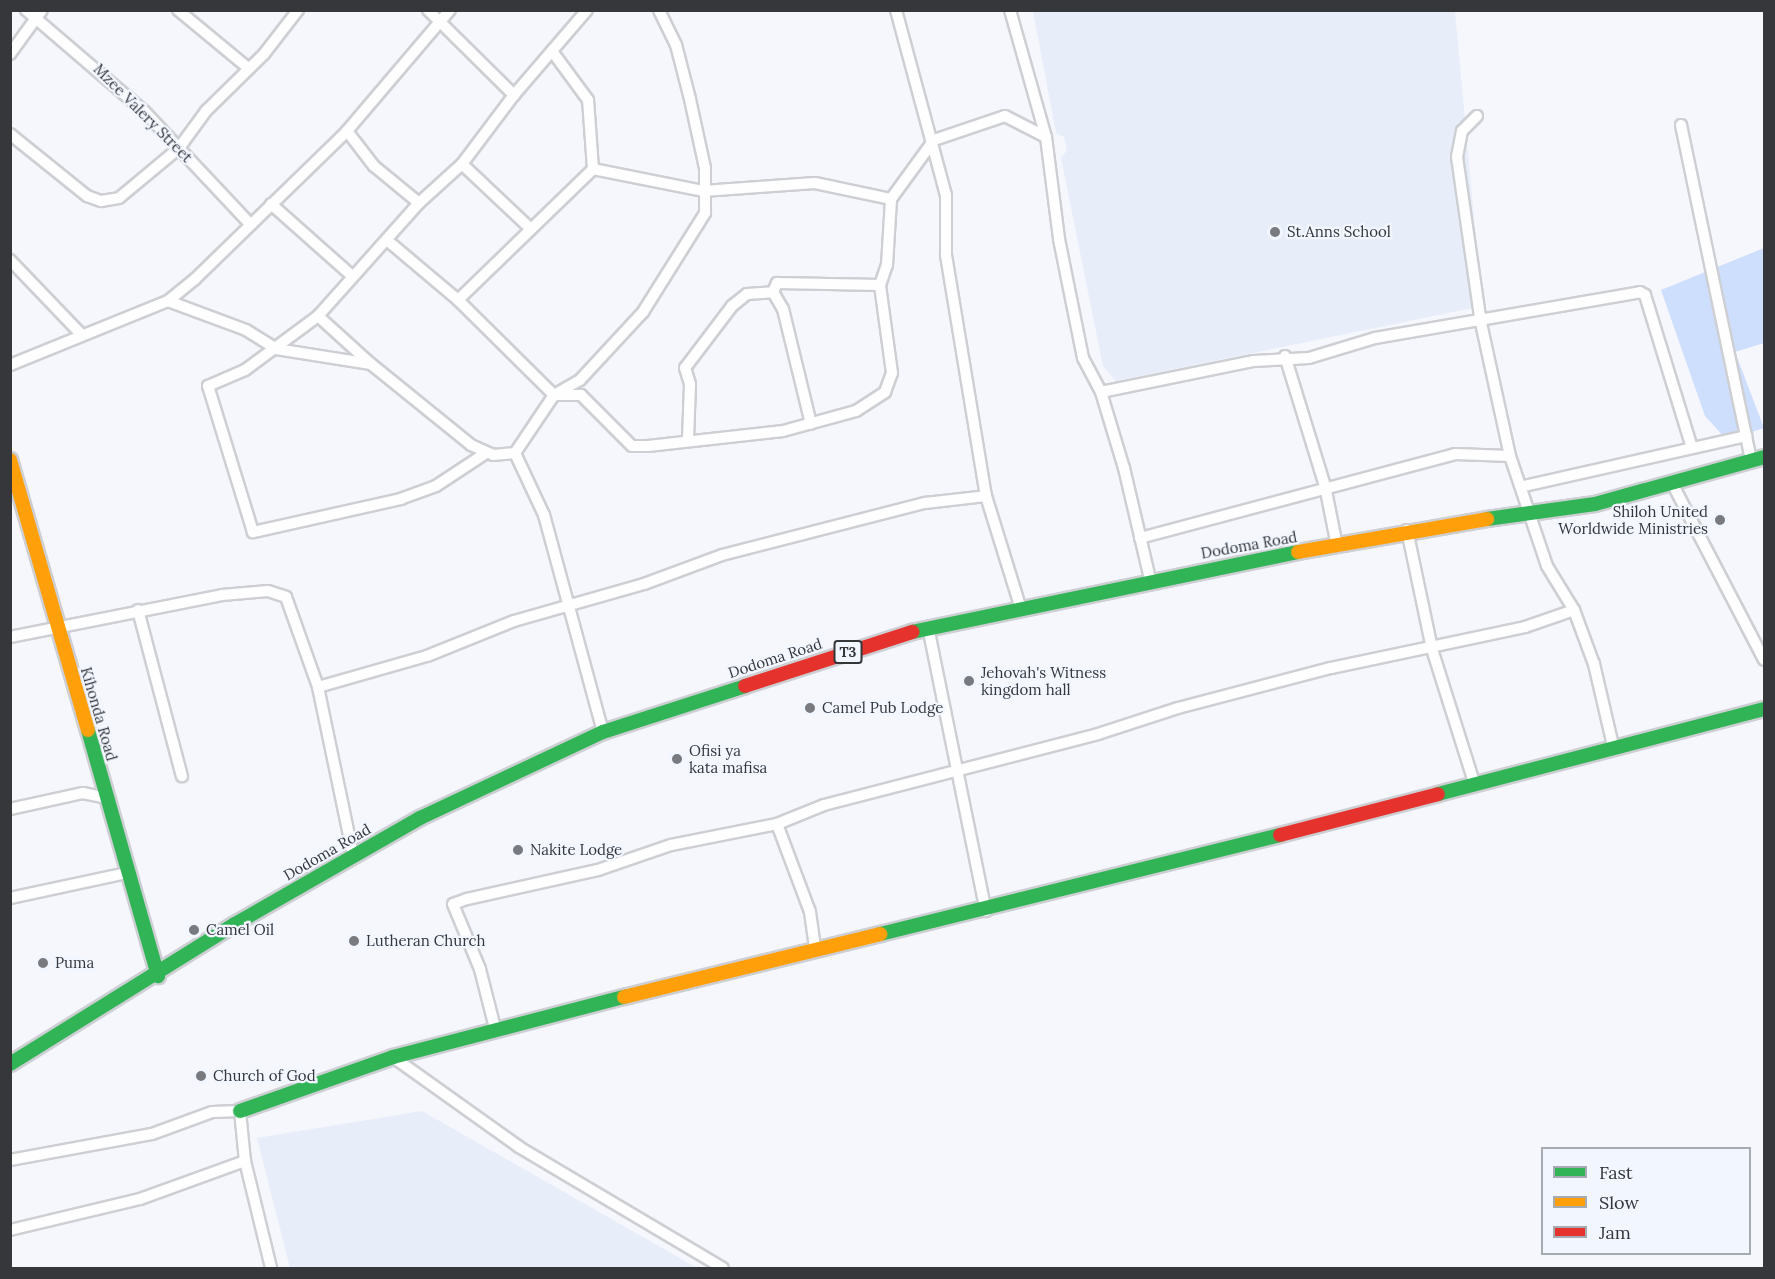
<!DOCTYPE html>
<html>
<head>
<meta charset="utf-8">
<style>
  body { margin:0 }
  #map { position:relative; width:1775px; height:1279px; overflow:hidden; background:#f5f7fc; font-family:Lora,serif }
  div>[style] { position:absolute }
  .built>* { inset:0; background:#e7edf9 }
  .green>* { inset:0; background:#cedefd }
  .roads { filter:drop-shadow(2px 0 #cdcfd3) drop-shadow(-2px 0 #cdcfd3) drop-shadow(0 2px #cdcfd3) drop-shadow(0 -2px #cdcfd3) }
  .street>* { height:10px; margin:-5px; padding:0 5px; transform-origin:5px; border-radius:5px; background:#fefeff }
  .fast>* { height:14px; margin:-7px; padding:0 7px; transform-origin:7px; border-radius:7px; background:#30b455 }
  .slow>* { height:14px; margin:-7px; padding:0 7px; transform-origin:7px; border-radius:7px; background:#ff9f0a }
  .jam>* { height:14px; margin:-7px; padding:0 7px; transform-origin:7px; border-radius:7px; background:#e5322d }
  .dots>* { width:16px; height:16px; translate:-50% -50%; box-sizing:border-box; border:3px solid #f2f6ff; border-radius:50% }
  span { translate:-50% -50%; white-space:nowrap; text-align:center; line-height:1.15; -webkit-text-stroke:4.5px #f2f6ff; paint-order:stroke }
  .shield-label span { padding:2px 4px; background:#f2f6ff; border:2px solid; border-radius:4px; -webkit-text-stroke-width:0 }
  .shield-label { font-size:14px; color:#35373b; font-weight:700 }
  .street-label { font-size:15px; color:#35373b }
  .poi-label { font-size:15px; color:#35373b }
  .left { translate:0 -50%; text-align:left }
  .right { translate:-100% -50%; text-align:right }
  .frame { position:absolute; inset:0; border:12px solid #35373b; pointer-events:none }
  .legend { position:absolute; left:1541px; top:1147px; width:210px; height:108px; box-sizing:border-box; background:#f2f6ff; border:2px solid #a6aab1; margin:0; padding:8px 10px; list-style:none; font-size:18px; color:#35373b }
  .legend li { display:flex; align-items:center; gap:12px; height:30px }
  .legend b { width:30px; border:2px solid #a6aab1 }
</style>
</head>
<body>
<div id="map">
  <div class="built">
    <div style="clip-path:polygon(1033px 11px,1455px 11px,1482px 306px,1116px 381px,1103px 366px,1061px 158px,1067px 150px,1064px 137px,1056px 133px)"></div>
    <div style="clip-path:polygon(422px 1111px,697px 1268px,290px 1268px,257px 1138px)"></div>
  </div>
  <div class="green">
    <div style="clip-path:polygon(1764px 248px,1764px 343px,1735px 352px,1764px 428px,1727px 440px,1705px 416px,1661px 290px)"></div>
  </div>
  <div class="roads">
    <div class="street">
      <div style="left:26px;top:10px;width:155px;rotate:40.6deg"></div>
      <div style="left:144px;top:111px;width:156px;rotate:46.8deg"></div>
      <div style="left:178px;top:10px;width:91px;rotate:39.6deg"></div>
      <div style="left:428px;top:10px;width:121px;rotate:44.7deg"></div>
      <div style="left:896px;top:10px;width:192px;rotate:74.9deg"></div>
      <div style="left:946px;top:195px;width:60px;rotate:90deg"></div>
      <div style="left:946px;top:255px;width:244px;rotate:80.6deg"></div>
      <div style="left:986px;top:496px;width:115px;rotate:72.8deg"></div>
      <div style="left:1010px;top:10px;width:132px;rotate:74.2deg"></div>
      <div style="left:1046px;top:137px;width:103px;rotate:82.7deg"></div>
      <div style="left:1059px;top:239px;width:121px;rotate:78.6deg"></div>
      <div style="left:1083px;top:358px;width:38px;rotate:62deg"></div>
      <div style="left:1101px;top:392px;width:79px;rotate:73.2deg"></div>
      <div style="left:1124px;top:468px;width:114px;rotate:76.8deg"></div>
      <div style="left:10px;top:54px;width:54px;rotate:-54deg"></div>
      <div style="left:1477px;top:116px;width:21px;rotate:135deg"></div>
      <div style="left:1462px;top:131px;width:26px;rotate:101deg"></div>
      <div style="left:1457px;top:157px;width:168px;rotate:81.8deg"></div>
      <div style="left:1481px;top:323px;width:136px;rotate:77.7deg"></div>
      <div style="left:1510px;top:456px;width:116px;rotate:71.4deg"></div>
      <div style="left:1547px;top:566px;width:52px;rotate:58.5deg"></div>
      <div style="left:1574px;top:610px;width:58px;rotate:69.7deg"></div>
      <div style="left:1594px;top:664px;width:88px;rotate:76.9deg"></div>
      <div style="left:1681px;top:125px;width:343px;rotate:78.2deg"></div>
      <div style="left:347px;top:131px;width:44px;rotate:52.4deg"></div>
      <div style="left:374px;top:166px;width:58px;rotate:39.4deg"></div>
      <div style="left:10px;top:134px;width:99px;rotate:38.8deg"></div>
      <div style="left:87px;top:196px;width:15px;rotate:20deg"></div>
      <div style="left:101px;top:201px;width:18px;rotate:-9deg"></div>
      <div style="left:119px;top:198px;width:78px;rotate:-39.8deg"></div>
      <div style="left:179px;top:148px;width:46px;rotate:-53.9deg"></div>
      <div style="left:206px;top:111px;width:81px;rotate:-44.5deg"></div>
      <div style="left:264px;top:54px;width:56px;rotate:-52.3deg"></div>
      <div style="left:462px;top:164px;width:93px;rotate:43.3deg"></div>
      <div style="left:593px;top:169px;width:112px;rotate:11.3deg"></div>
      <div style="left:703px;top:191px;width:112px;rotate:-4.1deg"></div>
      <div style="left:815px;top:183px;width:78px;rotate:11.9deg"></div>
      <div style="left:891px;top:199px;width:73px;rotate:-53.9deg"></div>
      <div style="left:934px;top:140px;width:75px;rotate:-18.7deg"></div>
      <div style="left:1005px;top:116px;width:46px;rotate:27.1deg"></div>
      <div style="left:271px;top:204px;width:107px;rotate:41.6deg"></div>
      <div style="left:388px;top:241px;width:92px;rotate:40.1deg"></div>
      <div style="left:458px;top:300px;width:135px;rotate:44.7deg"></div>
      <div style="left:554px;top:395px;width:27px"></div>
      <div style="left:581px;top:395px;width:72px;rotate:45deg"></div>
      <div style="left:632px;top:446px;width:16px"></div>
      <div style="left:648px;top:446px;width:136px;rotate:-6.3deg"></div>
      <div style="left:783px;top:431px;width:76px;rotate:-15.3deg"></div>
      <div style="left:856px;top:411px;width:35px;rotate:-33deg"></div>
      <div style="left:885px;top:392px;width:20px;rotate:-70deg"></div>
      <div style="left:892px;top:373px;width:89px;rotate:-97.8deg"></div>
      <div style="left:880px;top:285px;width:21px;rotate:-71deg"></div>
      <div style="left:887px;top:265px;width:66px;rotate:-86.5deg"></div>
      <div style="left:10px;top:260px;width:104px;rotate:46.2deg"></div>
      <div style="left:773px;top:292px;width:20px;rotate:60deg"></div>
      <div style="left:783px;top:309px;width:118px;rotate:76.3deg"></div>
      <div style="left:458px;top:300px;width:188px;rotate:-44.1deg"></div>
      <div style="left:593px;top:169px;width:69px;rotate:-94.1deg"></div>
      <div style="left:588px;top:100px;width:61px;rotate:-126.3deg"></div>
      <div style="left:168px;top:301px;width:83px;rotate:20.4deg"></div>
      <div style="left:246px;top:330px;width:36px;rotate:32deg"></div>
      <div style="left:276px;top:349px;width:96px;rotate:9deg"></div>
      <div style="left:371px;top:364px;width:129px;rotate:39deg"></div>
      <div style="left:471px;top:445px;width:24px;rotate:24deg"></div>
      <div style="left:493px;top:455px;width:22px;rotate:-5deg"></div>
      <div style="left:318px;top:316px;width:72px;rotate:42.2deg"></div>
      <div style="left:1285px;top:356px;width:136px;rotate:72.9deg"></div>
      <div style="left:1325px;top:486px;width:61px;rotate:78.7deg"></div>
      <div style="left:10px;top:365px;width:170px;rotate:-22.1deg"></div>
      <div style="left:168px;top:301px;width:35px;rotate:-39deg"></div>
      <div style="left:195px;top:279px;width:212px;rotate:-44.2deg"></div>
      <div style="left:347px;top:131px;width:159px;rotate:-49.6deg"></div>
      <div style="left:1101px;top:392px;width:156px;rotate:-11.5deg"></div>
      <div style="left:1254px;top:361px;width:55px;rotate:-3.1deg"></div>
      <div style="left:1309px;top:358px;width:69px;rotate:-16.9deg"></div>
      <div style="left:1375px;top:338px;width:269px;rotate:-9.8deg"></div>
      <div style="left:1640px;top:292px;width:6px;rotate:31deg"></div>
      <div style="left:1645px;top:295px;width:160px;rotate:72.9deg"></div>
      <div style="left:688px;top:439px;width:55px;rotate:-87.9deg"></div>
      <div style="left:690px;top:384px;width:17px;rotate:-107deg"></div>
      <div style="left:685px;top:368px;width:78px;rotate:-52.8deg"></div>
      <div style="left:732px;top:306px;width:19px;rotate:-39deg"></div>
      <div style="left:747px;top:294px;width:26px;rotate:-4deg"></div>
      <div style="left:773px;top:292px;width:10px;rotate:-66deg"></div>
      <div style="left:777px;top:283px;width:103px;rotate:1.1deg"></div>
      <div style="left:486px;top:453px;width:60px;rotate:146.6deg"></div>
      <div style="left:436px;top:486px;width:37px;rotate:160deg"></div>
      <div style="left:401px;top:499px;width:152px;rotate:167.4deg"></div>
      <div style="left:253px;top:532px;width:153px;rotate:-107.1deg"></div>
      <div style="left:208px;top:386px;width:40px;rotate:-23.4deg"></div>
      <div style="left:245px;top:370px;width:91px;rotate:-36.5deg"></div>
      <div style="left:318px;top:316px;width:152px;rotate:-48.2deg"></div>
      <div style="left:419px;top:203px;width:58px;rotate:-42.2deg"></div>
      <div style="left:462px;top:164px;width:86px;rotate:-53deg"></div>
      <div style="left:514px;top:95px;width:112px;rotate:-49.3deg"></div>
      <div style="left:1673px;top:485px;width:197px;rotate:62.5deg"></div>
      <div style="left:1524px;top:486px;width:228px;rotate:-12.7deg"></div>
      <div style="left:1407px;top:530px;width:122px;rotate:78.1deg"></div>
      <div style="left:1432px;top:649px;width:143px;rotate:72.5deg"></div>
      <div style="left:1140px;top:538px;width:326px;rotate:-14.9deg"></div>
      <div style="left:1455px;top:454px;width:55px;rotate:2.1deg"></div>
      <div style="left:138px;top:610px;width:172px;rotate:75.2deg"></div>
      <div style="left:928px;top:627px;width:290px;rotate:78.5deg"></div>
      <div style="left:10px;top:637px;width:216px;rotate:-11.2deg"></div>
      <div style="left:222px;top:595px;width:46px;rotate:-5deg"></div>
      <div style="left:268px;top:591px;width:19px;rotate:18deg"></div>
      <div style="left:286px;top:597px;width:96px;rotate:70.4deg"></div>
      <div style="left:318px;top:687px;width:172px;rotate:78.2deg"></div>
      <div style="left:318px;top:687px;width:113px;rotate:-15.9deg"></div>
      <div style="left:427px;top:656px;width:94px;rotate:-21.9deg"></div>
      <div style="left:514px;top:621px;width:135px;rotate:-15.9deg"></div>
      <div style="left:644px;top:584px;width:83px;rotate:-20.4deg"></div>
      <div style="left:722px;top:555px;width:210px;rotate:-14.4deg"></div>
      <div style="left:925px;top:503px;width:61px;rotate:-6.5deg"></div>
      <div style="left:603px;top:732px;width:225px;rotate:-105.2deg"></div>
      <div style="left:544px;top:515px;width:68px;rotate:-115.1deg"></div>
      <div style="left:515px;top:453px;width:70px;rotate:-56.1deg"></div>
      <div style="left:554px;top:395px;width:30px;rotate:-30deg"></div>
      <div style="left:580px;top:380px;width:93px;rotate:-47.2deg"></div>
      <div style="left:643px;top:312px;width:117px;rotate:-57.9deg"></div>
      <div style="left:705px;top:213px;width:45px;rotate:-90deg"></div>
      <div style="left:705px;top:168px;width:71px;rotate:-102.3deg"></div>
      <div style="left:690px;top:99px;width:56px;rotate:-104.5deg"></div>
      <div style="left:676px;top:45px;width:39px;rotate:-116deg"></div>
      <div style="left:10px;top:809px;width:75px;rotate:-12.4deg"></div>
      <div style="left:83px;top:793px;width:25px;rotate:12deg"></div>
      <div style="left:777px;top:824px;width:94px;rotate:69.4deg"></div>
      <div style="left:810px;top:912px;width:36px;rotate:82deg"></div>
      <div style="left:10px;top:898px;width:120px;rotate:-12.1deg"></div>
      <div style="left:496px;top:1032px;width:65px;rotate:-104.3deg"></div>
      <div style="left:480px;top:969px;width:70px;rotate:-112.6deg"></div>
      <div style="left:453px;top:904px;width:15px;rotate:-20deg"></div>
      <div style="left:467px;top:899px;width:134px;rotate:-12.5deg"></div>
      <div style="left:598px;top:870px;width:77px;rotate:-18.9deg"></div>
      <div style="left:671px;top:845px;width:108px;rotate:-11.2deg"></div>
      <div style="left:777px;top:824px;width:51px;rotate:-22deg"></div>
      <div style="left:824px;top:805px;width:283px;rotate:-14.5deg"></div>
      <div style="left:1098px;top:734px;width:84px;rotate:-18deg"></div>
      <div style="left:1178px;top:708px;width:158px;rotate:-14.7deg"></div>
      <div style="left:1331px;top:668px;width:198px;rotate:-11.9deg"></div>
      <div style="left:1525px;top:627px;width:52px;rotate:-19.1deg"></div>
      <div style="left:393px;top:1057px;width:155px;rotate:35.5deg"></div>
      <div style="left:519px;top:1147px;width:237px;rotate:30.7deg"></div>
      <div style="left:10px;top:1160px;width:144px;rotate:-10.4deg"></div>
      <div style="left:152px;top:1134px;width:64px;rotate:-20.1deg"></div>
      <div style="left:212px;top:1112px;width:28px;rotate:-2deg"></div>
      <div style="left:240px;top:1111px;width:50px;rotate:84.3deg"></div>
      <div style="left:245px;top:1161px;width:110px;rotate:76.3deg"></div>
      <div style="left:10px;top:1230px;width:134px;rotate:-13.4deg"></div>
      <div style="left:140px;top:1199px;width:112px;rotate:-19.9deg"></div>
    </div>
    <div class="fast">
      <div style="left:1487px;top:519px;width:109px;rotate:-7.9deg"></div>
      <div style="left:1595px;top:504px;width:175px;rotate:-15.5deg"></div>
      <div style="left:912px;top:632px;width:394px;rotate:-11.7deg"></div>
      <div style="left:88px;top:730px;width:256px;rotate:74.1deg"></div>
      <div style="left:1438px;top:794px;width:337px;rotate:-14.6deg"></div>
      <div style="left:880px;top:934px;width:412px;rotate:-13.9deg"></div>
      <div style="left:10px;top:1064px;width:265px;rotate:-31.9deg"></div>
      <div style="left:235px;top:924px;width:213px;rotate:-29.8deg"></div>
      <div style="left:420px;top:818px;width:202px;rotate:-25.2deg"></div>
      <div style="left:603px;top:732px;width:149px;rotate:-17.9deg"></div>
      <div style="left:240px;top:1111px;width:162px;rotate:-19.4deg"></div>
      <div style="left:393px;top:1057px;width:239px;rotate:-14.6deg"></div>
    </div>
    <div class="slow">
      <div style="left:10px;top:460px;width:281px;rotate:73.9deg"></div>
      <div style="left:1298px;top:552px;width:192px;rotate:-9.9deg"></div>
      <div style="left:624px;top:997px;width:264px;rotate:-13.8deg"></div>
    </div>
    <div class="jam">
      <div style="left:745px;top:686px;width:176px;rotate:-17.9deg"></div>
      <div style="left:1280px;top:835px;width:163px;rotate:-14.5deg"></div>
    </div>
  </div>
  <div class="dots">
    <div style="left:1275px;top:232px;background:#787a7f"></div>
    <div style="left:1720px;top:520px;background:#787a7f"></div>
    <div style="left:969px;top:681px;background:#787a7f"></div>
    <div style="left:810px;top:708px;background:#787a7f"></div>
    <div style="left:677px;top:759px;background:#787a7f"></div>
    <div style="left:518px;top:850px;background:#787a7f"></div>
    <div style="left:194px;top:930px;background:#787a7f"></div>
    <div style="left:354px;top:941px;background:#787a7f"></div>
    <div style="left:43px;top:963px;background:#787a7f"></div>
    <div style="left:201px;top:1076px;background:#787a7f"></div>
  </div>
  <div class="shield-label">
    <span style="left:848px;top:652px">T3</span>
  </div>
  <div class="street-label">
    <span style="left:143px;top:113px;rotate:45deg">Mzee Valery Street</span>
    <span style="left:1249px;top:545px;rotate:-10deg">Dodoma Road</span>
    <span style="left:775px;top:658px;rotate:-18deg">Dodoma Road</span>
    <span style="left:99px;top:714px;rotate:74deg">Kihonda Road</span>
    <span style="left:327px;top:852px;rotate:-30deg">Dodoma Road</span>
  </div>
  <div class="poi-label">
    <span class="left" style="left:1287px;top:232px">St.Anns School</span>
    <span class="right" style="left:1708px;top:520px">Shiloh United<br>Worldwide Ministries</span>
    <span class="left" style="left:981px;top:681px">Jehovah's Witness<br>kingdom hall</span>
    <span class="left" style="left:822px;top:708px">Camel Pub Lodge</span>
    <span class="left" style="left:689px;top:759px">Ofisi ya<br>kata mafisa</span>
    <span class="left" style="left:530px;top:850px">Nakite Lodge</span>
    <span class="left" style="left:206px;top:930px">Camel Oil</span>
    <span class="left" style="left:366px;top:941px">Lutheran Church</span>
    <span class="left" style="left:55px;top:963px">Puma</span>
    <span class="left" style="left:213px;top:1076px">Church of God</span>
  </div>
  <div class="frame"></div>
  <ul class="legend">
  <li><b style="height:8px;background:#30b455"></b>Fast</li>
  <li><b style="height:8px;background:#ff9f0a"></b>Slow</li>
  <li><b style="height:8px;background:#e5322d"></b>Jam</li>
  </ul>
</div>
</body>
</html>
